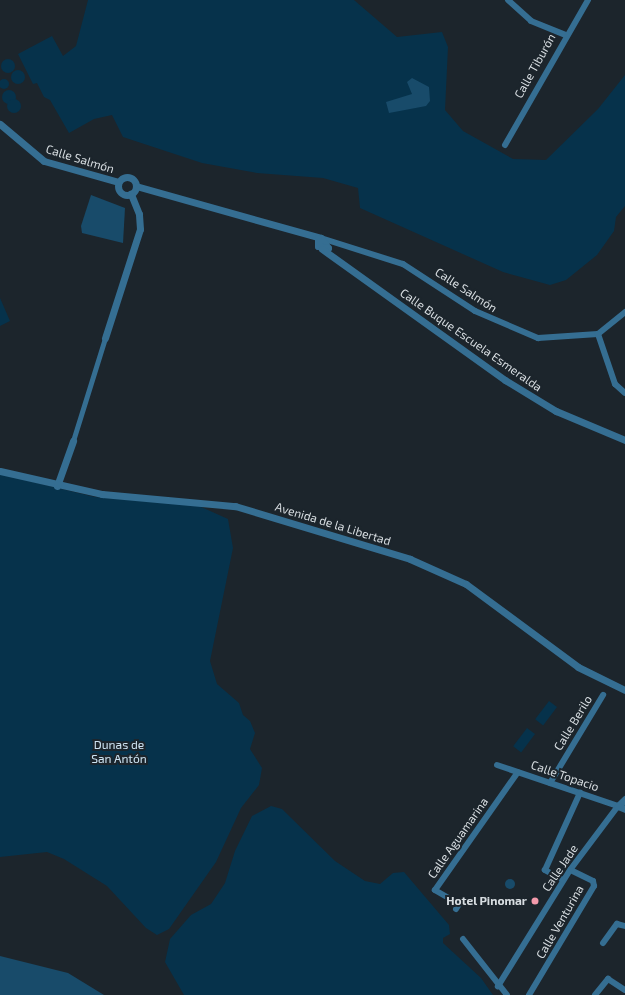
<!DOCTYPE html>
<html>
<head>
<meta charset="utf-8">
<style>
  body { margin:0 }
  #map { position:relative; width:625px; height:995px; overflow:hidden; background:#1c252c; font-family:"Exo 2",sans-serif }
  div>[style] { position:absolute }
  .green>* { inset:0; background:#06324b; transform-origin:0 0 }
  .round { border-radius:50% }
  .water>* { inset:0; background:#184b6a }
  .pedestrian>* { height:4.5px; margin:-2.25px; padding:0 2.25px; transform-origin:2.25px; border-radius:2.25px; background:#356e92 }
  .minor>* { height:6px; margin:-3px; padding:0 3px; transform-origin:3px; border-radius:3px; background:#356e92 }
  .tertiary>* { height:7px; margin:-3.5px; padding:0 3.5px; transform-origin:3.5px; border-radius:3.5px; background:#356e92 }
  .tertiary>.ring { margin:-3.5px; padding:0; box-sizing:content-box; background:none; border:7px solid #356e92; border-radius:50% }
  .dots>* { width:11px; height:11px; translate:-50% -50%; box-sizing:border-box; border:2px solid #1c252c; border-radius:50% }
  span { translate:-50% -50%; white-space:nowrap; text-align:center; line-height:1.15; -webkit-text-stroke:4px #1c252c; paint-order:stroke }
  .street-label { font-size:12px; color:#d7dde1 }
  .park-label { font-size:12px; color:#cde3f2 }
  .poi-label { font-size:12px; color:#d7dde1; font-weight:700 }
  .right { translate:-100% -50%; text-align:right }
</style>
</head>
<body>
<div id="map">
  <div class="green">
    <div style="clip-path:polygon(88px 0,354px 0,397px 37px,442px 32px,448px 47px,445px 110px,463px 131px,513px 159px,546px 160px,598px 109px,625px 75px,625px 206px,616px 217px,614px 231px,597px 255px,566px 280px,550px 285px,503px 272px,360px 208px,358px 188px,323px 178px,257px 173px,202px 163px,123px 137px,112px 115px,94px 119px,69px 133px,50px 100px,44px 97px,37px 83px,33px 84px,18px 54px,52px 36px,63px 56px,76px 46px)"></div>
    <div class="round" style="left:1px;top:59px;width:14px;height:14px"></div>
    <div class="round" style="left:11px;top:70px;width:14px;height:14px"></div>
    <div class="round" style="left:-1px;top:79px;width:10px;height:10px"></div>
    <div class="round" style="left:2px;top:90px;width:14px;height:14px"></div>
    <div class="round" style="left:7px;top:99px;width:14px;height:14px"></div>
    <div style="clip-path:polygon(0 298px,10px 321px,0 326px)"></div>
    <div style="clip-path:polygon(0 474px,95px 497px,199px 506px,228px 519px,233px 548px,210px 661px,217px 684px,239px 703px,243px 715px,250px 721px,255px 733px,250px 749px,262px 768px,259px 785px,241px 808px,216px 862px,169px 929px,157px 935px,146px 928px,107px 886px,64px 859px,47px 852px,0 857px)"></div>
    <div style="left:549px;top:701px;width:10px;height:23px;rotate:37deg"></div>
    <div style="left:527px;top:728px;width:10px;height:23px;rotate:37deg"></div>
    <div style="clip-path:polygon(271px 806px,282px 809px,335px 861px,365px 881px,380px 884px,393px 873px,404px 872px,449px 925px,450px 934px,443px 938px,443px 943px,481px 978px,493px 995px,184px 995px,165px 962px,170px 939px,191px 915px,211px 904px,225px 883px,235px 851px,252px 816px)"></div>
  </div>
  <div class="water">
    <div style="clip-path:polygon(412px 78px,429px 87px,430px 101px,426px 106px,389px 113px,386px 102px,412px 94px,407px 82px)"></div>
    <div style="clip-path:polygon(91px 195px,125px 208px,123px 243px,82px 233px,81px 226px)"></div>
    <div class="round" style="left:505px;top:879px;width:10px;height:10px"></div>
    <div style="clip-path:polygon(0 956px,68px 973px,104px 995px,0 995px)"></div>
  </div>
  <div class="pedestrian">
    <div style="left:73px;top:441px;width:108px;rotate:-72.7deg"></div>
  </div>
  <div class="minor">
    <div style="left:508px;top:0;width:31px;rotate:42deg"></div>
    <div style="left:531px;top:21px;width:37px;rotate:22deg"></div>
    <div style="left:505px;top:145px;width:167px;rotate:-60.2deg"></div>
    <div style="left:324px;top:239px;width:83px;rotate:17.6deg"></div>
    <div style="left:403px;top:264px;width:86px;rotate:33.1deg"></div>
    <div style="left:475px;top:311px;width:69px;rotate:23.2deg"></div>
    <div style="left:538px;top:338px;width:60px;rotate:-3.8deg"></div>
    <div style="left:598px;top:334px;width:35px;rotate:-39deg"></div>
    <div style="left:598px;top:334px;width:53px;rotate:71.2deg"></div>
    <div style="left:615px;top:384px;width:13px;rotate:42deg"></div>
    <div style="left:497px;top:765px;width:128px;rotate:18.7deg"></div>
    <div style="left:618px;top:806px;width:80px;rotate:126.9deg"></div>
    <div style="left:570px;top:870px;width:137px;rotate:121.8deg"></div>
    <div style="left:550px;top:783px;width:103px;rotate:-58.9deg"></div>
    <div style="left:563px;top:880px;width:21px;rotate:-151deg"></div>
    <div style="left:545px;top:870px;width:85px;rotate:-65.6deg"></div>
    <div style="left:456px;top:909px;width:6px;rotate:-59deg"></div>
    <div style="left:459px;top:904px;width:28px;rotate:-150deg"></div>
    <div style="left:435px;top:890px;width:144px;rotate:-54.9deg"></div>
    <div style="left:463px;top:939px;width:71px;rotate:51.8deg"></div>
    <div style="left:603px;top:943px;width:24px;rotate:-54deg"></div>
    <div style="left:617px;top:924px;width:8px;rotate:14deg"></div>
    <div style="left:529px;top:995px;width:127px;rotate:-59.2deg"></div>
    <div style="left:594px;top:886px;width:5px;rotate:-101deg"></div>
    <div style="left:593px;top:881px;width:25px;rotate:-154deg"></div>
    <div style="left:595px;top:995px;width:21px;rotate:-51deg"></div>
    <div style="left:608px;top:979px;width:20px;rotate:33deg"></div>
  </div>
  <div class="tertiary">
    <div style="left:0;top:124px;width:57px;rotate:40.1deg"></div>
    <div style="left:44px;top:161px;width:77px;rotate:15.8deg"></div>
    <div class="ring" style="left:118px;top:177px;width:11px;height:11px"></div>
    <div style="left:136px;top:186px;width:192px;rotate:15.7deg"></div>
    <div style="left:321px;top:238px;width:12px;rotate:55deg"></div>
    <div style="left:328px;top:248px;width:10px;rotate:-169deg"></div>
    <div style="left:318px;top:246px;width:8px;rotate:-90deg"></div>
    <div style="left:322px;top:249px;width:225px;rotate:35.6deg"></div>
    <div style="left:505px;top:380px;width:60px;rotate:31.3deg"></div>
    <div style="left:556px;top:411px;width:75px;rotate:22.8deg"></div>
    <div style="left:105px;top:338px;width:114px;rotate:-72.2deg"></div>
    <div style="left:140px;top:229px;width:15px;rotate:-94deg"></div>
    <div style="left:139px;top:214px;width:22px;rotate:-112deg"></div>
    <div style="left:0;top:471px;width:105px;rotate:12.7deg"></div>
    <div style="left:102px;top:494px;width:134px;rotate:5.2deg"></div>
    <div style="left:235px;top:506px;width:183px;rotate:16.8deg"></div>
    <div style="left:410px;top:559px;width:61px;rotate:24.1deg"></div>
    <div style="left:466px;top:584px;width:139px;rotate:36.5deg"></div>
    <div style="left:578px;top:667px;width:52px;rotate:26.1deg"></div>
    <div style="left:57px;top:486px;width:48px;rotate:-70.4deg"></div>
    <div style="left:625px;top:799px;width:10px;rotate:135deg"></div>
    <div style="left:618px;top:806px;width:8px;rotate:23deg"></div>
  </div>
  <div class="dots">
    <div style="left:535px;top:901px;background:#f39aab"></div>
  </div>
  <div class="street-label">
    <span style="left:535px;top:66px;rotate:-61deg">Calle Tiburón</span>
    <span style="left:80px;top:159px;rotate:17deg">Calle Salmón</span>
    <span style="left:466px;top:290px;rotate:33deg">Calle Salmón</span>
    <span style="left:471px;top:340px;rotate:35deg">Calle Buque Escuela Esmeralda</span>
    <span style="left:333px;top:524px;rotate:17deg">Avenida de la Libertad</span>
    <span style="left:573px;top:723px;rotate:-59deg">Calle Berilo</span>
    <span style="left:565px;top:776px;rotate:19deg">Calle Topacio</span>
    <span style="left:458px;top:838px;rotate:-55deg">Calle Aguamarina</span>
    <span style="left:560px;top:868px;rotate:-56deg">Calle Jade</span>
    <span style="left:560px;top:922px;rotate:-60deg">Calle Venturina</span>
  </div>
  <div class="park-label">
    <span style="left:119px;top:752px">Dunas de<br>San Antón</span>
  </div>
  <div class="poi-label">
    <span class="right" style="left:527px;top:901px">Hotel Pinomar</span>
  </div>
</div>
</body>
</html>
